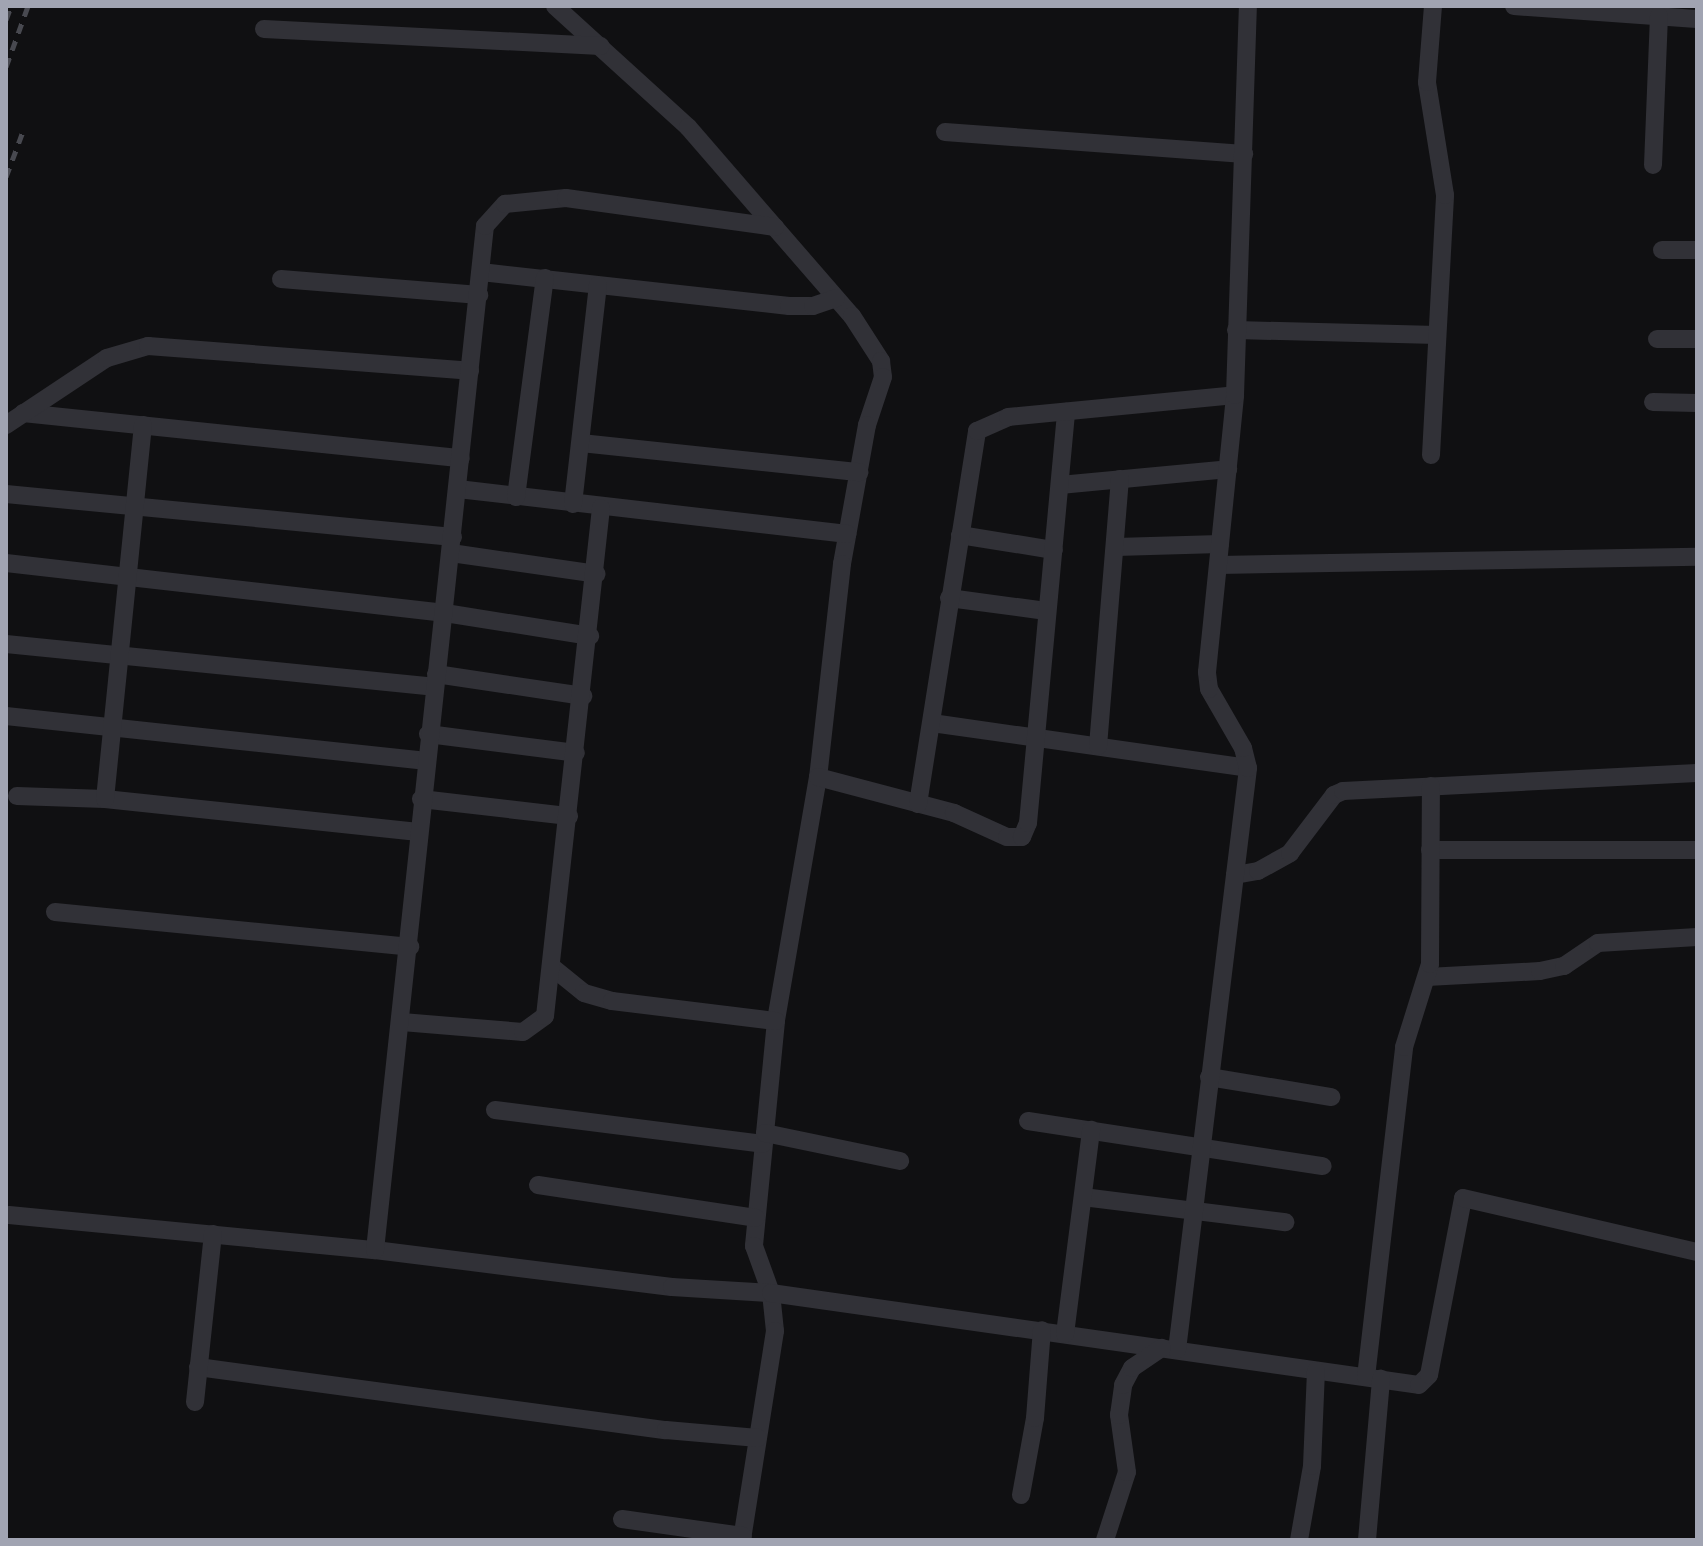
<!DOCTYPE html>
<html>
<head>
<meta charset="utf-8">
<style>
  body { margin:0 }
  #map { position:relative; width:1703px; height:1546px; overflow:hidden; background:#101012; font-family:"Work Sans",sans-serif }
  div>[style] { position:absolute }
  .minor>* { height:18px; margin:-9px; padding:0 9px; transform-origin:9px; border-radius:9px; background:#313137 }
  .rail>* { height:5px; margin-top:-2.5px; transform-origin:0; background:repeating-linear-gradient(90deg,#484950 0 10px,transparent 0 18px) }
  span { translate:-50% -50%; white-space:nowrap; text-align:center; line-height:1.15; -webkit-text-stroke:8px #0b0b0d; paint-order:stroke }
  .frame { position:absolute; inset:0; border:8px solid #a1a4b2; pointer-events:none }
</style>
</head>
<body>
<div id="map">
  <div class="minor">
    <div style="left:555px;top:6px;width:180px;rotate:42.3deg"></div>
    <div style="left:688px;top:127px;width:250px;rotate:49.1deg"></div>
    <div style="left:852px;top:316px;width:54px;rotate:57.2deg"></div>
    <div style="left:881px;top:361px;width:16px;rotate:83deg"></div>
    <div style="left:883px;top:377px;width:51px;rotate:108.4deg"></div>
    <div style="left:867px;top:425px;width:141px;rotate:100.2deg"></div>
    <div style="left:842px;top:564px;width:214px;rotate:96.4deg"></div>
    <div style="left:818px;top:777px;width:248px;rotate:99.8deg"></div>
    <div style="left:776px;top:1021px;width:226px;rotate:95.6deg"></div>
    <div style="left:754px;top:1246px;width:50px;rotate:70.1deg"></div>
    <div style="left:771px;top:1293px;width:38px;rotate:84deg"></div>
    <div style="left:775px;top:1331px;width:212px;rotate:99deg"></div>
    <div style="left:1514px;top:6px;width:183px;rotate:4.1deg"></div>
    <div style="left:264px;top:29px;width:337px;rotate:2.9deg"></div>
    <div style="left:945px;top:132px;width:300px;rotate:4.2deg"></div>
    <div style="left:1653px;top:165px;width:149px;rotate:-87.7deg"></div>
    <div style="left:1662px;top:250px;width:35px"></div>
    <div style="left:481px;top:272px;width:310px;rotate:6.3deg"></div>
    <div style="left:789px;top:306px;width:24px"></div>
    <div style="left:813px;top:306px;width:24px;rotate:-19deg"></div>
    <div style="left:281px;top:279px;width:199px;rotate:4.6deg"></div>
    <div style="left:1236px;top:330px;width:201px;rotate:1.4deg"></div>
    <div style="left:1657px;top:339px;width:40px"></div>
    <div style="left:1653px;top:402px;width:44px;rotate:1.3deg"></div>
    <div style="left:23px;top:413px;width:440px;rotate:5.9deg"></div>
    <div style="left:6px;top:425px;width:121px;rotate:-33.6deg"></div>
    <div style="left:107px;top:358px;width:43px;rotate:-16.3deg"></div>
    <div style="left:148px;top:346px;width:323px;rotate:4.4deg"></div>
    <div style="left:581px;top:443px;width:280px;rotate:6deg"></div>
    <div style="left:1431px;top:455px;width:260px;rotate:-86.9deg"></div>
    <div style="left:1445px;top:195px;width:114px;rotate:-99.1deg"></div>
    <div style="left:1427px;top:82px;width:76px;rotate:-85.5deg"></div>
    <div style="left:1060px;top:485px;width:169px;rotate:-5.4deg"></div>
    <div style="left:458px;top:489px;width:392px;rotate:6.6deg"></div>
    <div style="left:6px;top:494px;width:449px;rotate:5.5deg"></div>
    <div style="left:516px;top:497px;width:221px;rotate:-82.5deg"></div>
    <div style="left:573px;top:504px;width:220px;rotate:-83.5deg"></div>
    <div style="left:960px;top:535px;width:95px;rotate:9.1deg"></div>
    <div style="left:1116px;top:547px;width:104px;rotate:-1.7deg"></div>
    <div style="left:451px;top:553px;width:147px;rotate:8.2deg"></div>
    <div style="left:6px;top:563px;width:442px;rotate:6.5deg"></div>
    <div style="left:445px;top:613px;width:147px;rotate:9deg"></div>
    <div style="left:1219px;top:565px;width:478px;rotate:-1deg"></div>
    <div style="left:949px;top:598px;width:98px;rotate:7.6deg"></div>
    <div style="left:6px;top:644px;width:430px;rotate:5.7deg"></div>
    <div style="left:436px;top:674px;width:149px;rotate:8.5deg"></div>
    <div style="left:6px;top:716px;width:421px;rotate:6.1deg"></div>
    <div style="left:932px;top:723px;width:319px;rotate:8.1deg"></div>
    <div style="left:428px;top:734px;width:149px;rotate:7.3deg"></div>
    <div style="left:1098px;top:746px;width:268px;rotate:-85.3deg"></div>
    <div style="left:818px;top:777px;width:141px;rotate:14.8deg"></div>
    <div style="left:954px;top:813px;width:58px;rotate:24.4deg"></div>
    <div style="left:1007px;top:837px;width:15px"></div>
    <div style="left:1022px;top:837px;width:15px;rotate:-67deg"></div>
    <div style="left:1028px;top:823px;width:413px;rotate:-84.7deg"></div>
    <div style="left:17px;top:796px;width:88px;rotate:2deg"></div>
    <div style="left:105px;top:799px;width:315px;rotate:6deg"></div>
    <div style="left:105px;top:799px;width:376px;rotate:-84.2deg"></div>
    <div style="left:421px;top:799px;width:149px;rotate:6.6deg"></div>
    <div style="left:918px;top:804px;width:378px;rotate:-81deg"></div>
    <div style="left:977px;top:431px;width:34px;rotate:-24deg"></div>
    <div style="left:1008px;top:417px;width:228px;rotate:-5.5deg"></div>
    <div style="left:1430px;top:850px;width:267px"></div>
    <div style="left:1235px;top:875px;width:23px;rotate:-10deg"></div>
    <div style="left:1258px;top:871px;width:37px;rotate:-29deg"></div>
    <div style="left:1290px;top:853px;width:73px;rotate:-52.8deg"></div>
    <div style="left:1334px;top:795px;width:10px;rotate:-24deg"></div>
    <div style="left:1343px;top:791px;width:354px;rotate:-2.9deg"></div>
    <div style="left:55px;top:912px;width:357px;rotate:5.6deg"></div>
    <div style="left:552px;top:967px;width:41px;rotate:39.1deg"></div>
    <div style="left:584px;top:993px;width:29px;rotate:16deg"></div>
    <div style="left:612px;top:1001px;width:165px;rotate:7deg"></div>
    <div style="left:1427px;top:977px;width:113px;rotate:-3deg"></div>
    <div style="left:1540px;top:971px;width:25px;rotate:-12deg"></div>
    <div style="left:1564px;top:966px;width:41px;rotate:-34.1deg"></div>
    <div style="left:1598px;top:943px;width:99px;rotate:-3.5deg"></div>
    <div style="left:402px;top:1022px;width:121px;rotate:4.7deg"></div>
    <div style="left:523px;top:1032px;width:27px;rotate:-36deg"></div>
    <div style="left:545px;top:1016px;width:511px;rotate:-83.71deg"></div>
    <div style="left:1209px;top:1077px;width:124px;rotate:9.3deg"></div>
    <div style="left:495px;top:1110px;width:270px;rotate:7.2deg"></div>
    <div style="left:1028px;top:1121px;width:298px;rotate:8.7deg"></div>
    <div style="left:765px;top:1133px;width:138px;rotate:11.7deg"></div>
    <div style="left:538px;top:1185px;width:220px;rotate:8.6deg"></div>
    <div style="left:1083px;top:1197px;width:204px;rotate:7.1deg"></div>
    <div style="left:9px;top:1215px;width:368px;rotate:5.5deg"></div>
    <div style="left:375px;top:1250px;width:299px;rotate:7.1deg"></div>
    <div style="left:672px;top:1287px;width:99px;rotate:3.5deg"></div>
    <div style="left:771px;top:1293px;width:654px;rotate:8.08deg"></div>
    <div style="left:1419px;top:1385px;width:14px;rotate:-45deg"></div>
    <div style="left:1429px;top:1375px;width:180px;rotate:-79.1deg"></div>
    <div style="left:1463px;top:1198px;width:240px;rotate:13deg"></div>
    <div style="left:375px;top:1250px;width:1030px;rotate:-83.87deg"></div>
    <div style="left:485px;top:226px;width:30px;rotate:-48deg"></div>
    <div style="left:505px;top:204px;width:61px;rotate:-5.6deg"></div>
    <div style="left:566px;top:198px;width:211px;rotate:7.9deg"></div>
    <div style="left:1065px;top:1334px;width:206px;rotate:-82.7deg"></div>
    <div style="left:1177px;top:1350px;width:586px;rotate:-83.04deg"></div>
    <div style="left:1248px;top:768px;width:21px;rotate:-104deg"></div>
    <div style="left:1243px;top:748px;width:68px;rotate:-120deg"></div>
    <div style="left:1209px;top:689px;width:17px;rotate:-97deg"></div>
    <div style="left:1207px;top:672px;width:278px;rotate:-84.2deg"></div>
    <div style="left:1235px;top:395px;width:389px;rotate:-88.1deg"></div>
    <div style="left:198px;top:1367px;width:472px;rotate:7.7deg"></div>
    <div style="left:666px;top:1430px;width:92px;rotate:5deg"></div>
    <div style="left:1366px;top:1377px;width:332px;rotate:-83.4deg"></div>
    <div style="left:1404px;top:1047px;width:87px;rotate:-72.6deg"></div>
    <div style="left:1430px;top:964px;width:178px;rotate:-89.7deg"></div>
    <div style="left:195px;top:1402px;width:169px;rotate:-83.9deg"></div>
    <div style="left:1021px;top:1495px;width:78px;rotate:-79.7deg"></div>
    <div style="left:1035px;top:1418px;width:88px;rotate:-85.5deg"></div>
    <div style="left:622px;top:1519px;width:122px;rotate:8deg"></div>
    <div style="left:1105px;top:1540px;width:71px;rotate:-72.1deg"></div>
    <div style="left:1127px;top:1472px;width:58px;rotate:-98deg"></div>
    <div style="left:1119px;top:1415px;width:30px;rotate:-82deg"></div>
    <div style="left:1123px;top:1385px;width:19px;rotate:-62deg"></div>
    <div style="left:1132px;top:1368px;width:36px;rotate:-34deg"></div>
    <div style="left:1299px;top:1540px;width:75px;rotate:-80deg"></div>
    <div style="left:1312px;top:1466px;width:95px;rotate:-87.6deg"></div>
    <div style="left:1367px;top:1540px;width:162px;rotate:-85deg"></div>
  </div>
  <div class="rail">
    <div style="left:6px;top:20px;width:15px;rotate:-70deg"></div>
    <div style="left:6px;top:67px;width:65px;rotate:-70.2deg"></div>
    <div style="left:6px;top:177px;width:49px;rotate:-69.7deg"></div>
  </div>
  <div class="frame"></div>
</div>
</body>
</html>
